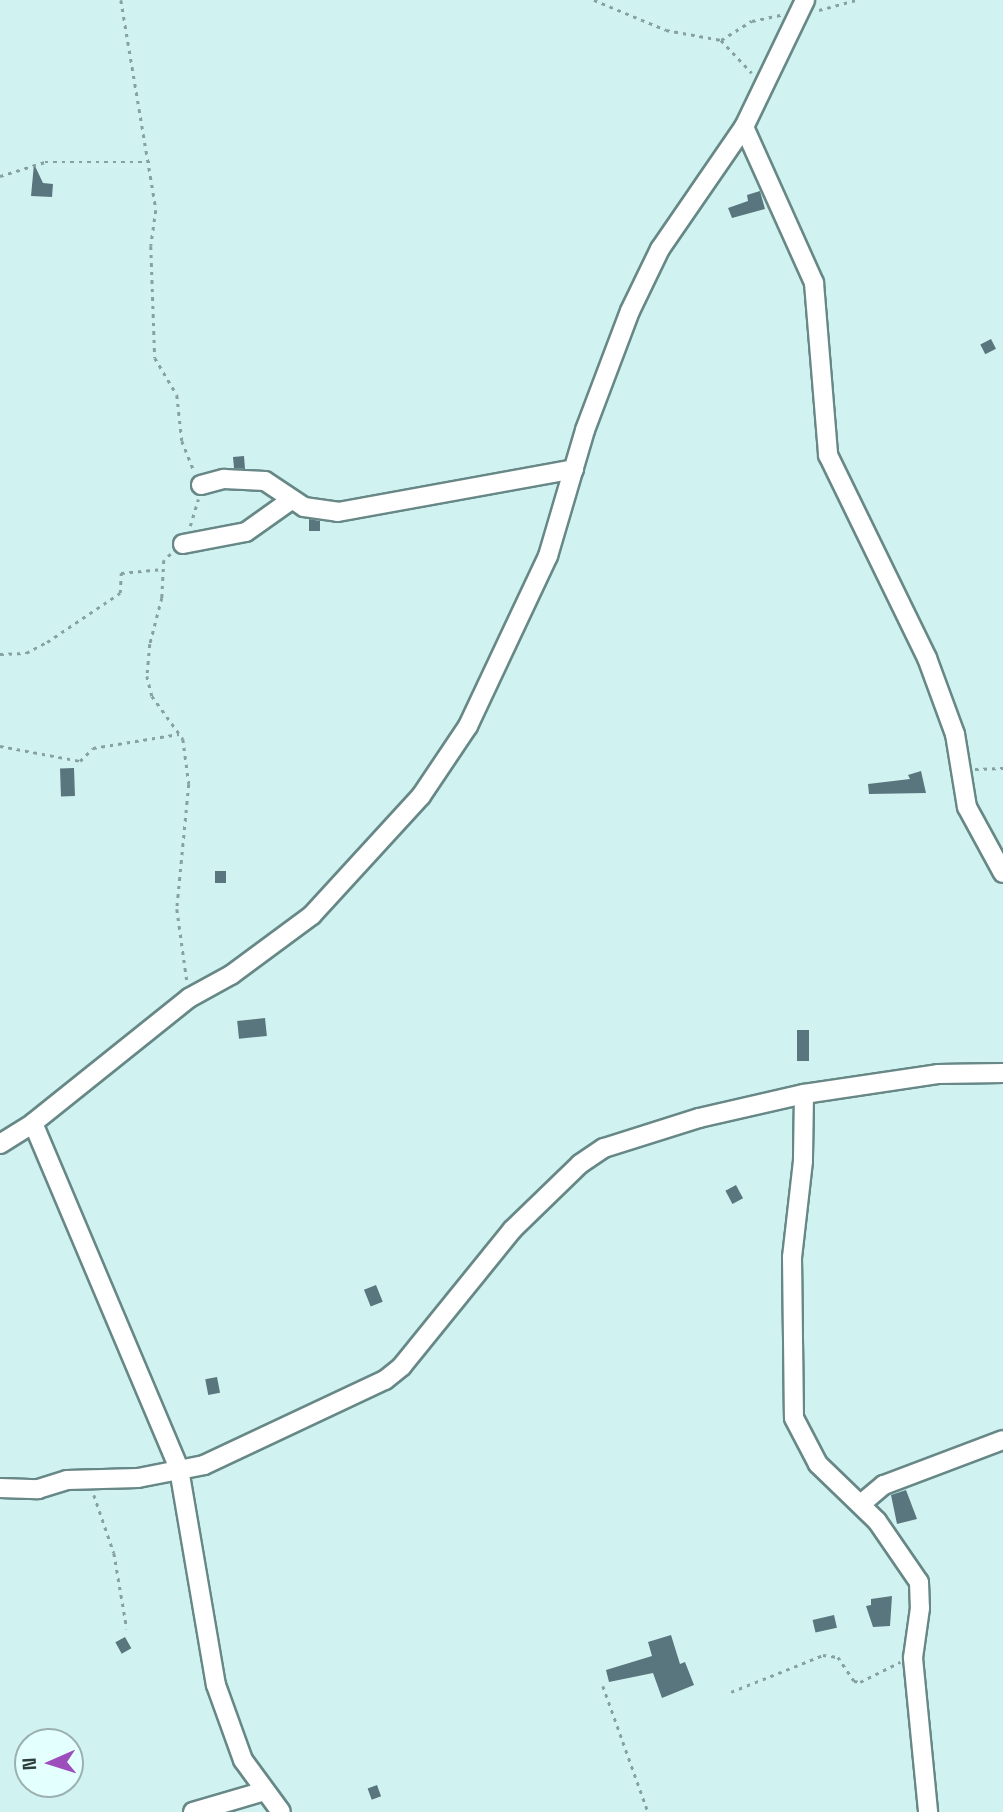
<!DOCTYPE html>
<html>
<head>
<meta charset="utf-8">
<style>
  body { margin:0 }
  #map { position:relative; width:1003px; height:1812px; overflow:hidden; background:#d0f3f2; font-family:"Space Grotesk",sans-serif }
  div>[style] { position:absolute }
  .building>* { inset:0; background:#59767e; transform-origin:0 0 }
  .path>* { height:2.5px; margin-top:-1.25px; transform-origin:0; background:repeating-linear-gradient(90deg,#87a1a0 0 3.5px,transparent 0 8.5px) }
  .roads { filter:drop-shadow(2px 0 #678886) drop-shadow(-2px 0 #678886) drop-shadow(0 2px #678886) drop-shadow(0 -2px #678886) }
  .minor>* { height:18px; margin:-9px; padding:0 9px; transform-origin:9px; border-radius:9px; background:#fff }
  span { translate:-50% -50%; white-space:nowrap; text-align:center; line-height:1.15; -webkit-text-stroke:7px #e3fffe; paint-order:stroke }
  .north { position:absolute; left:14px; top:1728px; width:70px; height:70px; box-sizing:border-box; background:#e3fffe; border:2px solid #9bb1b0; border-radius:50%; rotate:267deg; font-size:19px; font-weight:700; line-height:28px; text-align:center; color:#2e3c3b }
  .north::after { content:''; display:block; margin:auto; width:24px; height:32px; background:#9e4dbc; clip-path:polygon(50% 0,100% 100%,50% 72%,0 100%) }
</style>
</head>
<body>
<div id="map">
  <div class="building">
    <div style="clip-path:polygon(34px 164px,43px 183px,53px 184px,52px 197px,31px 196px)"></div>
    <div style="clip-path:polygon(760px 191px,765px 209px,732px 218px,728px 208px,748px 201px,747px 195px)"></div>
    <div style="left:991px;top:339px;width:11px;height:12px;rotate:63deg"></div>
    <div style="clip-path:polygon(244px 456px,245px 469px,234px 468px,233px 457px)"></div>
    <div style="clip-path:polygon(309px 519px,320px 521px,320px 531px,309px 531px)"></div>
    <div style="left:74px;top:768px;width:28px;height:14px;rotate:88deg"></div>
    <div style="clip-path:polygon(921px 771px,926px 793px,869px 794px,868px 784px,910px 779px,908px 775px)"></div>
    <div style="left:215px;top:871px;width:11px;height:12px"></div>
    <div style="left:265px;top:1018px;width:18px;height:28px;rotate:84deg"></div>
    <div style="left:797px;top:1030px;width:12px;height:31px"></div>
    <div style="left:736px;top:1185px;width:15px;height:12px;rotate:62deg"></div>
    <div style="left:376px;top:1285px;width:18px;height:13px;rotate:68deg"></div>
    <div style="left:217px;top:1377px;width:16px;height:12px;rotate:79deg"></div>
    <div style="clip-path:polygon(906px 1490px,917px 1519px,897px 1524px,891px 1495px)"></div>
    <div style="clip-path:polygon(892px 1596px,890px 1626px,873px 1627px,866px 1606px,871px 1605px,871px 1599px)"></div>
    <div style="left:834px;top:1615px;width:13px;height:22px;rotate:77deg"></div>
    <div style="clip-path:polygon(671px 1635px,680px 1664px,685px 1662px,694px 1685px,662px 1698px,653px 1673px,609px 1682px,606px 1670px,652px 1656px,648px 1642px)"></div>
    <div style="left:125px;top:1637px;width:13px;height:11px;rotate:61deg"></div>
    <div style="left:377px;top:1785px;width:12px;height:10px;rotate:70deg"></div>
  </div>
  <div class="path">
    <div style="left:121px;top:0;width:213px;rotate:80.5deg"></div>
    <div style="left:156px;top:210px;width:36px;rotate:98deg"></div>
    <div style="left:151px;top:246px;width:112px;rotate:88deg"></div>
    <div style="left:155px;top:358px;width:43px;rotate:59.3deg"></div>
    <div style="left:177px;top:395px;width:46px;rotate:83.8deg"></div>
    <div style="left:182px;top:441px;width:31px;rotate:68deg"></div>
    <div style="left:594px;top:0;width:78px;rotate:22.6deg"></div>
    <div style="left:666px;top:30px;width:56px;rotate:10.3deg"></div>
    <div style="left:721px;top:40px;width:45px;rotate:46.8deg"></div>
    <div style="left:819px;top:10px;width:39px;rotate:-15deg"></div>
    <div style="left:721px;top:40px;width:36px;rotate:-32deg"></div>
    <div style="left:752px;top:21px;width:30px;rotate:-12deg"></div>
    <div style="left:0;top:176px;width:47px;rotate:-17.3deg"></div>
    <div style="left:45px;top:162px;width:106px"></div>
    <div style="left:190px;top:526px;width:28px;rotate:-73deg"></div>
    <div style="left:171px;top:554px;width:9px;rotate:139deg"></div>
    <div style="left:164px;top:560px;width:38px;rotate:93deg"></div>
    <div style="left:162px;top:598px;width:48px;rotate:104.6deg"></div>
    <div style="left:150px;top:644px;width:32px;rotate:95deg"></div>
    <div style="left:147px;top:676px;width:21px;rotate:76deg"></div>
    <div style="left:152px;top:696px;width:53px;rotate:54.2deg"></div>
    <div style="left:183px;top:739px;width:45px;rotate:82.4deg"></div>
    <div style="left:189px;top:784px;width:126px;rotate:95.5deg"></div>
    <div style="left:177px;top:909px;width:73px;rotate:82.1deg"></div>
    <div style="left:0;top:654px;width:26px;rotate:-2deg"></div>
    <div style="left:26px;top:653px;width:24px;rotate:-28deg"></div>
    <div style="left:47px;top:642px;width:88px;rotate:-33.9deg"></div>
    <div style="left:120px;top:593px;width:20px;rotate:-87deg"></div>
    <div style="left:121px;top:573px;width:42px;rotate:-5.4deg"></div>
    <div style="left:0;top:746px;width:81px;rotate:10.6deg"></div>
    <div style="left:80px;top:761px;width:18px;rotate:-45deg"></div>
    <div style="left:93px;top:748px;width:87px;rotate:-9.2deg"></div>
    <div style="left:975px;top:769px;width:28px;rotate:-2deg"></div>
    <div style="left:94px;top:1495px;width:61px;rotate:71deg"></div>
    <div style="left:114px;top:1553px;width:77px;rotate:80.3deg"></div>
    <div style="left:603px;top:1686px;width:134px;rotate:70.3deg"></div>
    <div style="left:731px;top:1692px;width:99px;rotate:-21.9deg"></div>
    <div style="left:823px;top:1655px;width:15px;rotate:8deg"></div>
    <div style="left:838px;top:1657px;width:29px;rotate:56deg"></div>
    <div style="left:854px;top:1681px;width:6px;rotate:9deg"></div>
    <div style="left:860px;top:1682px;width:45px;rotate:-26.6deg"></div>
  </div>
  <div class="roads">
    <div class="minor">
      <div style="left:744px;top:127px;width:171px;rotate:65.8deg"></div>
      <div style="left:814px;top:283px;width:173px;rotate:85.3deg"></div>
      <div style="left:828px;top:455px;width:226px;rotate:64deg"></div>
      <div style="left:927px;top:658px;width:81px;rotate:69.8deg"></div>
      <div style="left:955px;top:734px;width:74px;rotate:80.7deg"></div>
      <div style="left:967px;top:807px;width:75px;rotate:61.4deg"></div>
      <div style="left:201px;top:485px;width:24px;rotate:-15deg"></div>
      <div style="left:224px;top:479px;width:41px;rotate:2.8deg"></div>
      <div style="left:265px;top:481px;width:47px;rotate:33.7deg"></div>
      <div style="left:304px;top:507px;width:34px;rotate:8deg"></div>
      <div style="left:338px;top:512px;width:240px;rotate:-10.3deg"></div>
      <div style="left:183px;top:544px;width:64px;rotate:-10.8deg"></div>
      <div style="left:246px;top:532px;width:55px;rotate:-35.4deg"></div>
      <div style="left:804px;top:1094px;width:67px;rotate:90.9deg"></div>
      <div style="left:803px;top:1161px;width:97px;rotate:96.5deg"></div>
      <div style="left:792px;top:1257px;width:161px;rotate:89.3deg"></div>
      <div style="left:794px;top:1418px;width:52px;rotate:62.4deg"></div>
      <div style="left:818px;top:1464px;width:82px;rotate:44deg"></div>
      <div style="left:877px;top:1521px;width:74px;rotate:55.5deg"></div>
      <div style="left:919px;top:1582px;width:26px;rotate:88deg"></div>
      <div style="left:920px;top:1608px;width:50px;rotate:98deg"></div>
      <div style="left:913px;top:1658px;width:155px;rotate:84.4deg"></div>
      <div style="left:33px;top:1123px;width:376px;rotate:67.1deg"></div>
      <div style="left:179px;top:1469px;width:219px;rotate:80.3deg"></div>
      <div style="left:216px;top:1685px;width:80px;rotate:70.2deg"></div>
      <div style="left:243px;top:1760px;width:64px;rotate:53.8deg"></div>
      <div style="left:0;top:1144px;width:39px;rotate:-32deg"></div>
      <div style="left:33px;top:1123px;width:200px;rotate:-38.7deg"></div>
      <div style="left:189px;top:998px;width:48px;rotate:-28.7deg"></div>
      <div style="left:231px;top:975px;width:101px;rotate:-36.5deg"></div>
      <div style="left:312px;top:915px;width:161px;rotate:-47.5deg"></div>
      <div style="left:421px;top:796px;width:84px;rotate:-56.1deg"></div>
      <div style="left:468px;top:726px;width:188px;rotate:-64.8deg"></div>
      <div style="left:548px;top:556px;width:131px;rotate:-73.6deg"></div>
      <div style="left:585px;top:430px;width:127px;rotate:-69.3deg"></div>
      <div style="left:630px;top:311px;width:69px;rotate:-64.2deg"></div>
      <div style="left:660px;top:249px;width:148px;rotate:-55.5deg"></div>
      <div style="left:744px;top:127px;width:141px;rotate:-64.3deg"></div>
      <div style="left:0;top:1488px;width:38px;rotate:2deg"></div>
      <div style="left:38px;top:1489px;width:30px;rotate:-17deg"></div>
      <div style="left:67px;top:1480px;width:71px;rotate:-1.6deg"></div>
      <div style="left:138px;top:1478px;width:67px;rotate:-11.1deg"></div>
      <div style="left:204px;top:1465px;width:200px;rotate:-25.2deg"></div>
      <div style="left:385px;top:1380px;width:22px;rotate:-39deg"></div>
      <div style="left:402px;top:1366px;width:175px;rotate:-51deg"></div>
      <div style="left:512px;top:1230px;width:95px;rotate:-44.1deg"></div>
      <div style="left:580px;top:1164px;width:29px;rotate:-34deg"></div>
      <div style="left:604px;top:1148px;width:100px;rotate:-17.5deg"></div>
      <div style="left:699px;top:1118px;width:108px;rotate:-12.9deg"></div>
      <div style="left:804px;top:1094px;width:135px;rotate:-8.5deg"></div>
      <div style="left:938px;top:1074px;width:65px;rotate:-0.9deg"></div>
      <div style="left:861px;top:1504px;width:30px;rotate:-40deg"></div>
      <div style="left:884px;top:1485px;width:127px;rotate:-20.7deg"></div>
      <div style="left:193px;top:1812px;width:75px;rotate:-16.3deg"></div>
    </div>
  </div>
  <div class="north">N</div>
</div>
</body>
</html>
